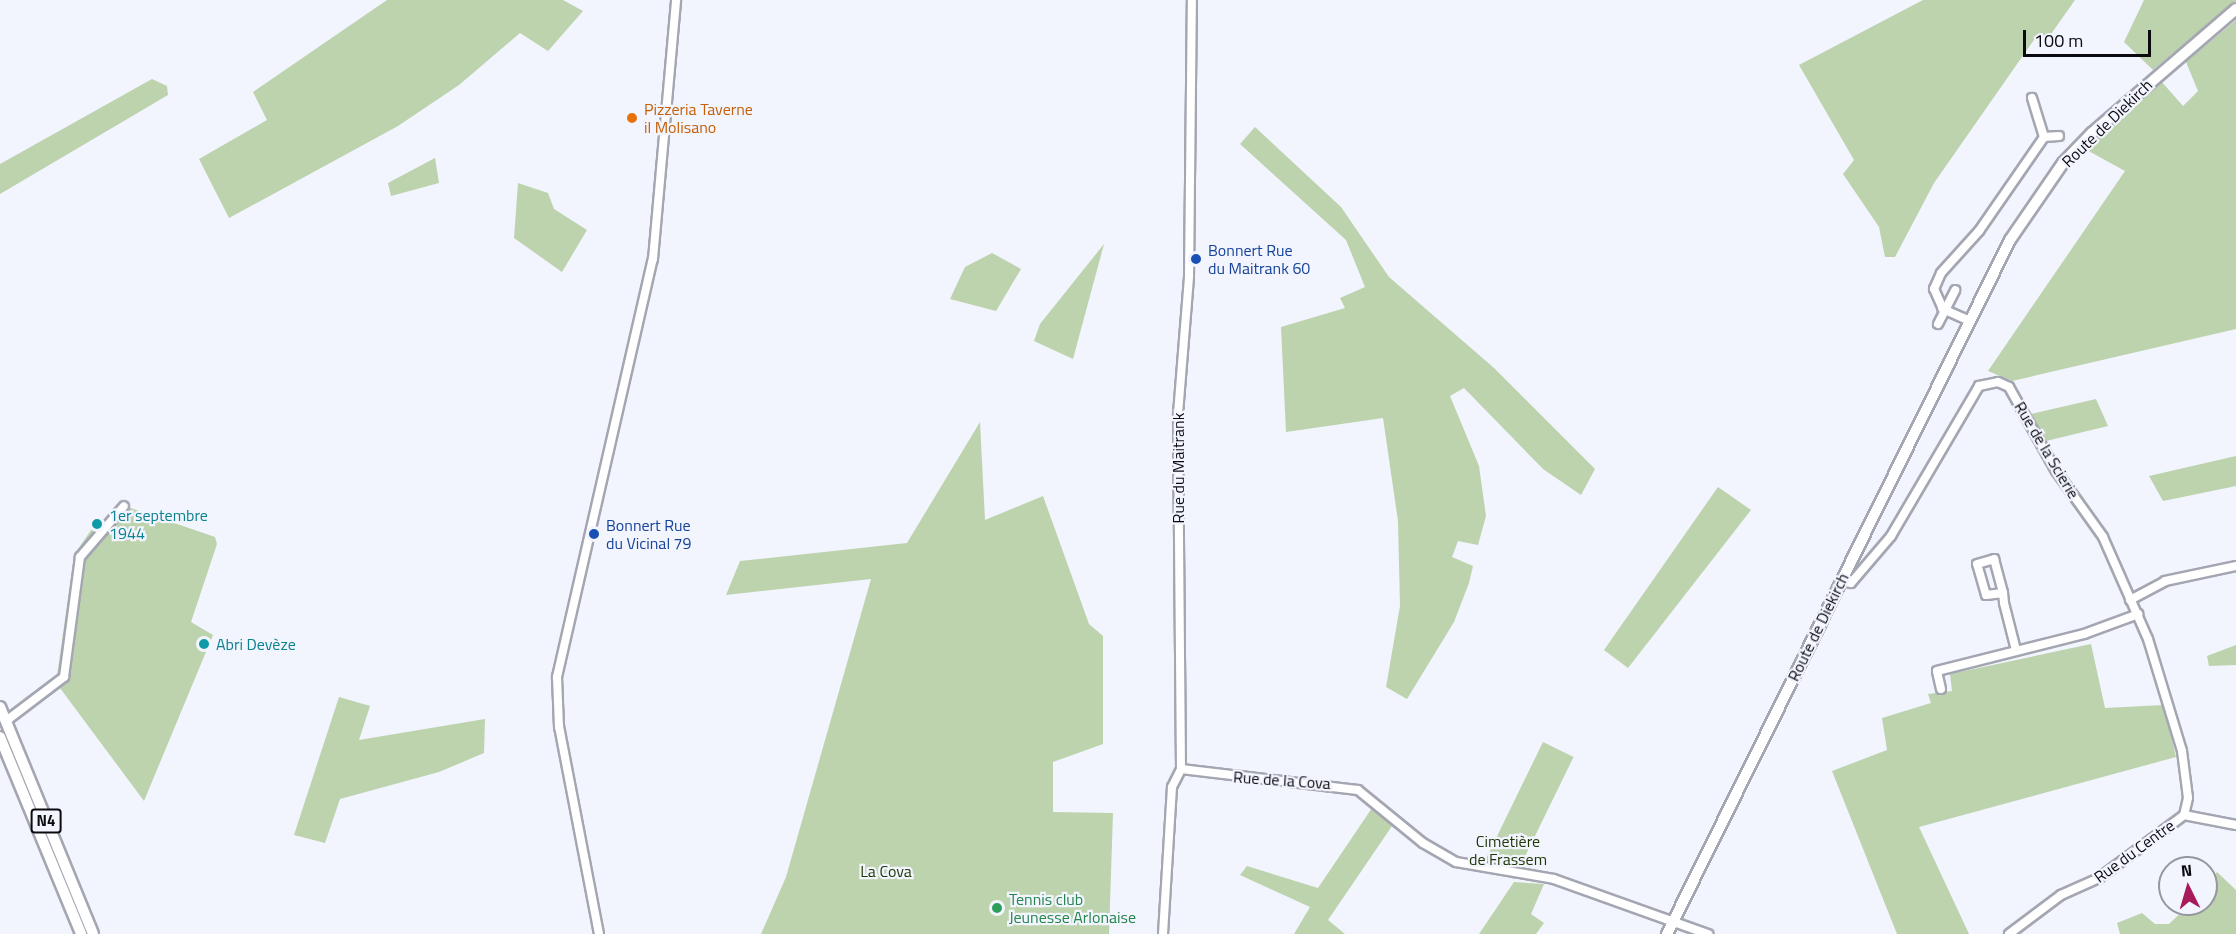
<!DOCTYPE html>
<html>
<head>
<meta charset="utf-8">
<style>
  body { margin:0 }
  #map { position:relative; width:2236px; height:934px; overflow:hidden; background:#f2f4fe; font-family:"Titillium Web",sans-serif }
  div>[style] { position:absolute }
  .green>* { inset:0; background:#bcd3ad; transform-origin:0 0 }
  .roads { filter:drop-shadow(2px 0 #a4a6b1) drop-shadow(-2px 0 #a4a6b1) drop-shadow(0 2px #a4a6b1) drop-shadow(0 -2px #a4a6b1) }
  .minor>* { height:8px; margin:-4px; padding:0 4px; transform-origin:4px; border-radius:4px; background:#fff }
  .major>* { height:10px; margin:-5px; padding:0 5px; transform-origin:5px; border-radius:5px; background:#fff }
  .dots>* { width:16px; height:16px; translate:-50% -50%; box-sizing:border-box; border:3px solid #f2f4fe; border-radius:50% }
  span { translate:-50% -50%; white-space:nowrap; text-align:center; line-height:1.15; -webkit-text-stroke:4.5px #f2f4fe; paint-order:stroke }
  .shield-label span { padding:2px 4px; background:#f2f4fe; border:2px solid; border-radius:4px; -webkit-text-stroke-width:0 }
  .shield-label { font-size:15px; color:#0b0b0f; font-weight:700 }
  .food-label { font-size:16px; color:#c56008 }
  .left { translate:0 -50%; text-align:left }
  .street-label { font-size:16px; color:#0b0b0f }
  .transit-label { font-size:16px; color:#164399 }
  .culture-label { font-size:16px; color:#0d838f }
  .park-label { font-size:16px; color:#1e3705 }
  .leisure-label { font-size:16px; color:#27864d }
  .north { position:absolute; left:2158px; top:856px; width:60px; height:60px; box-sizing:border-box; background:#f2f4fe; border:2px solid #96979e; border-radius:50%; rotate:355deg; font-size:16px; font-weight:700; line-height:24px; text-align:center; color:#0b0b0f }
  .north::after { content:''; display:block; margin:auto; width:21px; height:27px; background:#a71a5b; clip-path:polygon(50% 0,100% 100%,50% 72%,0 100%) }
  .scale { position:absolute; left:2023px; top:30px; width:128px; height:27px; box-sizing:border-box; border:3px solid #0b0b0f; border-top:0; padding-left:8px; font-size:18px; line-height:21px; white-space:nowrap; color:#0b0b0f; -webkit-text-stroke:4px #f2f4fe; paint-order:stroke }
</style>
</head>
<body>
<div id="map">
  <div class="green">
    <div style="clip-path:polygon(387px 0,563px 0,583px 11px,548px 51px,520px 33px,459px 85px,398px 126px,229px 218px,199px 159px,267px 120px,253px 92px)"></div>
    <div style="clip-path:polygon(1923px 0,2075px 0,2051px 34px,2036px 37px,1934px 183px,1895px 257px,1885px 257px,1879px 227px,1843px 174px,1854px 160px,1799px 65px)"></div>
    <div style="clip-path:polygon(2144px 0,2236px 0,2236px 1px,2153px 70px,2124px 42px)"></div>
    <div style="clip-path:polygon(2236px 20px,2236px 329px,2012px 381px,1988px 371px,2125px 171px,2085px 149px,2161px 81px,2183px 106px,2198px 91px,2186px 62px)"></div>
    <div style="clip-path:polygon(152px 79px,167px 86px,168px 95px,0 194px,0 164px)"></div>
    <div style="clip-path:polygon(1255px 127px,1341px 207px,1389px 277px,1494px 368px,1595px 469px,1581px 495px,1543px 469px,1464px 388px,1450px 396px,1479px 466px,1486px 516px,1478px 545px,1458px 541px,1452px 557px,1473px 566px,1469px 583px,1454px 622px,1407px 699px,1386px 687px,1400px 606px,1398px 521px,1383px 418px,1286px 432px,1281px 327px,1345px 308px,1340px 298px,1365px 287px,1346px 240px,1240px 144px)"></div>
    <div style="clip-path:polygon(435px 158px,439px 183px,391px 196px,388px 183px)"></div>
    <div style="clip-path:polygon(518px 183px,548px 193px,554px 209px,587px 230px,562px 272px,514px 238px)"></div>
    <div style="clip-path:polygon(1104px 244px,1073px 359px,1034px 341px,1040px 324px)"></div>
    <div style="clip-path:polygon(992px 253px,1021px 269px,996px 311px,950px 299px,965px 267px)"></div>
    <div style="clip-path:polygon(2096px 399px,2108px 426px,2046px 441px,2031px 414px)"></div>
    <div style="clip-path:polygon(980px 422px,985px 520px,1043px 496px,1089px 624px,1103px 636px,1103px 744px,1053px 762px,1053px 812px,1113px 813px,1109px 934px,761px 934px,786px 877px,871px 579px,726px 595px,740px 561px,907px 543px)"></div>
    <div style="clip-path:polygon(2236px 456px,2236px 486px,2163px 501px,2149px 476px)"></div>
    <div style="clip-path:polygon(1718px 487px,1751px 510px,1628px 668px,1604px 650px)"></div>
    <div style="clip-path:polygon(122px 505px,215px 537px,217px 544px,191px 622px,213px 635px,144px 801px,60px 688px,15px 721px,11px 710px,57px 676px,74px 555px,100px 517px,106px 521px)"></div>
    <div style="clip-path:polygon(2091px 644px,2105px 708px,2164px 705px,2176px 757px,1919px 827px,1969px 934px,1897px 934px,1832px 771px,1887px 750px,1882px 718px,1931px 703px,1928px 694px,1952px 691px,1950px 674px)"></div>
    <div style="clip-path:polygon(2236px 645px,2236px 665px,2209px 666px,2207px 656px)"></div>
    <div style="clip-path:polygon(339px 697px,370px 706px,359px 740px,485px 719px,484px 753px,439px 772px,340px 799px,325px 843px,294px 835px)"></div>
    <div style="left:1543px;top:742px;width:34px;height:136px;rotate:26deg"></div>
    <div style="clip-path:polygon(1372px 808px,1392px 826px,1328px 920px,1345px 934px,1294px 934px,1310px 907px,1240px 875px,1247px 866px,1318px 888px)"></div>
    <div style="clip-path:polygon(2217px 872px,2236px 890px,2236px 934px,2120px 934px,2117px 923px,2142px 913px,2155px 924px,2169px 924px,2190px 904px,2206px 904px,2206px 885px)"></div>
    <div style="clip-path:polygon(1514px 882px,1544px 884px,1531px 914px,1544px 923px,1536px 934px,1479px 934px)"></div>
  </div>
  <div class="roads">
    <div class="minor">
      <div style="left:2044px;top:137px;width:15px;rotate:-4deg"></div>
      <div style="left:1970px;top:321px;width:30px;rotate:-156deg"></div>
      <div style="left:1943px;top:309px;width:22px;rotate:-114deg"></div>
      <div style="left:1934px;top:289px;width:17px;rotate:-66deg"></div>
      <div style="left:1941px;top:273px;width:57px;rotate:-47.9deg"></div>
      <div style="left:1979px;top:231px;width:114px;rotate:-55.3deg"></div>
      <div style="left:2044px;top:137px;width:41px;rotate:-107.1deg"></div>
      <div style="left:1938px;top:324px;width:38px;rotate:-63deg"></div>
      <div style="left:1841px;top:581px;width:10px;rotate:11deg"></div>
      <div style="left:1851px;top:583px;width:62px;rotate:-49.6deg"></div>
      <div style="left:1891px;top:536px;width:174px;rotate:-59.6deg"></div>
      <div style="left:1979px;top:386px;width:19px;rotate:-12deg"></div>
      <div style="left:1998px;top:382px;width:12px;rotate:24deg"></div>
      <div style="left:2009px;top:387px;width:96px;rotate:60.8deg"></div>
      <div style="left:2056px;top:471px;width:81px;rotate:54.5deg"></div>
      <div style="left:2103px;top:537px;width:111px;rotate:66.2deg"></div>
      <div style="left:2148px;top:639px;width:117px;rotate:73.1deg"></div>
      <div style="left:2182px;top:751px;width:47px;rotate:82.7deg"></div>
      <div style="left:2188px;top:798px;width:17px;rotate:103deg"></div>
      <div style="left:2003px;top:593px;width:17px;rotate:173deg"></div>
      <div style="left:1986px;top:595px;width:32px;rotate:-106deg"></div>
      <div style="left:1977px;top:564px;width:18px;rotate:-16deg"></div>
      <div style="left:1994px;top:559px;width:35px;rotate:75deg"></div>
      <div style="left:2003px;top:593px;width:10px;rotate:84deg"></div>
      <div style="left:2004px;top:603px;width:49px;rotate:75.7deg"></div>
      <div style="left:2130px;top:600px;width:40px;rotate:-28deg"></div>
      <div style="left:2165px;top:581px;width:73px;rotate:-11.9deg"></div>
      <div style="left:1941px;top:689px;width:18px;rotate:-103deg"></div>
      <div style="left:1937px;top:671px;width:152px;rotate:-14.1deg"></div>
      <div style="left:2084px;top:634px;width:58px;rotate:-20.3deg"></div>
      <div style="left:6px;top:721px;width:73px;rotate:-37.2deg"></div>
      <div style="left:64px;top:677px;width:121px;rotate:-82.4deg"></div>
      <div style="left:80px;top:557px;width:67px;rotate:-49.2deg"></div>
      <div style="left:1181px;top:769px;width:178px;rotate:6.8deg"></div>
      <div style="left:1358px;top:790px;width:84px;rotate:39.2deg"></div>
      <div style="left:1423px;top:843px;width:38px;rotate:30deg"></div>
      <div style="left:1456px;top:862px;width:99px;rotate:9.8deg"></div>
      <div style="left:1554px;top:879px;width:164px;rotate:19.7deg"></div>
      <div style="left:599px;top:934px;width:211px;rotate:-100.9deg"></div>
      <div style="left:559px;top:727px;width:50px;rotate:-92.3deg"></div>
      <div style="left:557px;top:677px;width:429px;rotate:-77.1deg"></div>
      <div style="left:653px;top:259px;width:260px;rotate:-84.9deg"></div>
      <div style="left:1163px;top:934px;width:147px;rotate:-86.5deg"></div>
      <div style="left:1172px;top:787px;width:20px;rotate:-63deg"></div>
      <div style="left:1181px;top:769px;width:355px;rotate:-90.5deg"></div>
      <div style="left:1178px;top:414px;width:138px;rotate:-85.4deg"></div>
      <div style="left:1189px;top:276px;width:276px;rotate:-89.4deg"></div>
      <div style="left:2009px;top:934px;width:65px;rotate:-36.9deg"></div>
      <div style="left:2061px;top:895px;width:42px;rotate:-24.1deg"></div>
      <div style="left:2099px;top:878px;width:106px;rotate:-36.5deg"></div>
      <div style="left:2184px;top:815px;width:53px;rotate:10.9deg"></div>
    </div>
    <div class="major">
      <div style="left:0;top:707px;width:245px;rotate:67.7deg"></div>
      <div style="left:0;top:737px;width:213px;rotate:67.6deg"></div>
      <div style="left:1667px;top:934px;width:774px;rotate:-63.7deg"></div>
      <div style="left:2010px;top:240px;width:93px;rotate:-55.5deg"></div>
      <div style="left:2063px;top:163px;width:42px;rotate:-46deg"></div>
      <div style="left:2092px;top:133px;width:190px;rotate:-40.7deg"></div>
    </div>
  </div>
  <div class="dots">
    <div style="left:632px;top:118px;background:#e8710a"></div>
    <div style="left:1196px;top:259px;background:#1a4fb4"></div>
    <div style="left:97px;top:524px;background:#0f9aa8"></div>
    <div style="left:594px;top:534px;background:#1a4fb4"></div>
    <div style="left:204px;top:644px;background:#0f9aa8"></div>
    <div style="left:997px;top:908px;background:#2e9e5b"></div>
  </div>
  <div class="shield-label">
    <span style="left:46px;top:821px">N4</span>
  </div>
  <div class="food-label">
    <span class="left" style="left:644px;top:118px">Pizzeria Taverne<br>il Molisano</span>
  </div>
  <div class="street-label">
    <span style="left:2107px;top:123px;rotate:-44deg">Route de Diekirch</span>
    <span style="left:2047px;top:450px;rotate:59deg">Rue de la Scierie</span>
    <span style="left:1178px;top:468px;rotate:-90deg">Rue du Maitrank</span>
    <span style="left:1818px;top:627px;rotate:-64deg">Route de Diekirch</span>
    <span style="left:1282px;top:780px;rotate:4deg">Rue de la Cova</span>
    <span style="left:2134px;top:851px;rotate:-36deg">Rue du Centre</span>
  </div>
  <div class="transit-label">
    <span class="left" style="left:1208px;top:259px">Bonnert Rue<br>du Maitrank 60</span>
    <span class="left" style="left:606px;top:534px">Bonnert Rue<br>du Vicinal 79</span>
  </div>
  <div class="culture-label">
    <span class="left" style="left:109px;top:524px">1er septembre<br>1944</span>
    <span class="left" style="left:216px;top:644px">Abri Devèze</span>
  </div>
  <div class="park-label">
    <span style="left:1508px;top:850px">Cimetière<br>de Frassem</span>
    <span style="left:886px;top:871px">La Cova</span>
  </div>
  <div class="leisure-label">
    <span class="left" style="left:1009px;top:908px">Tennis club<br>Jeunesse Arlonaise</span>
  </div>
  <div class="north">N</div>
  <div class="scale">100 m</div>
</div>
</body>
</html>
